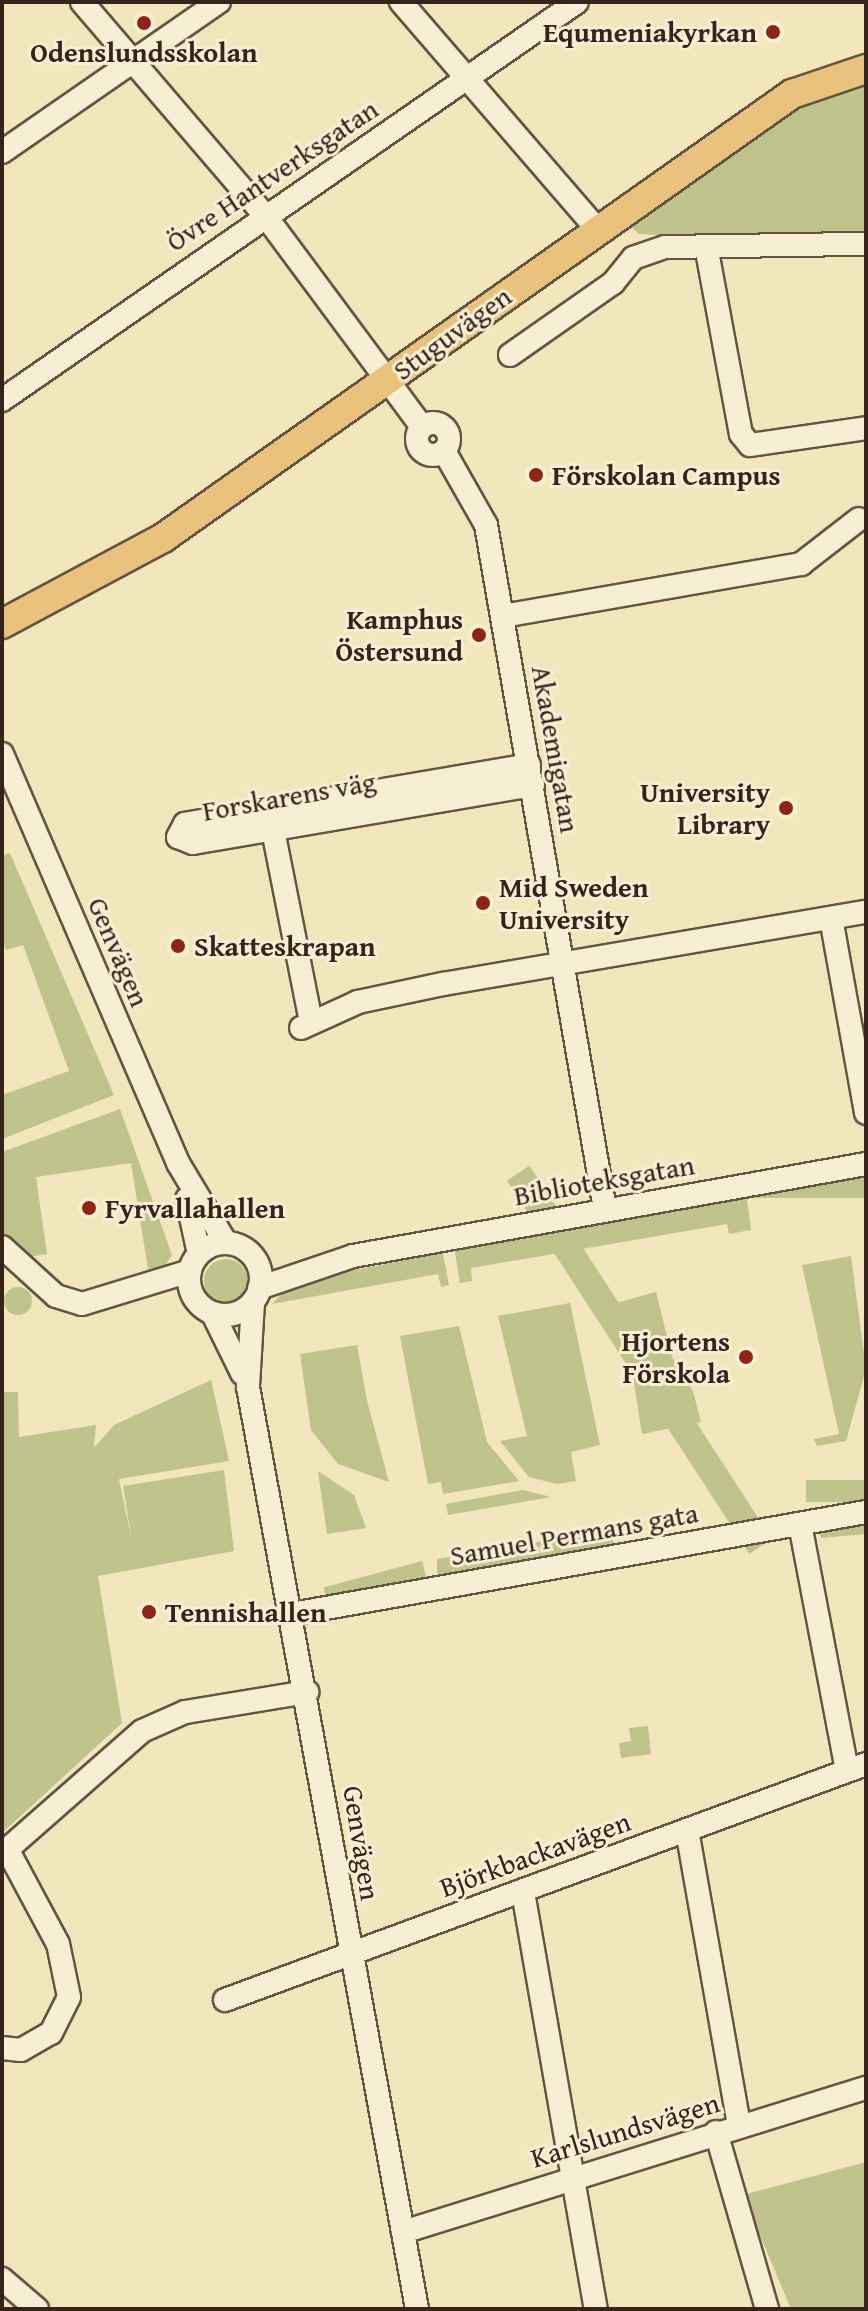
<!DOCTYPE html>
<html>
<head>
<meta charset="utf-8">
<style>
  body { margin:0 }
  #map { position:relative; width:868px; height:2311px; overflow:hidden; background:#f2e6bc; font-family:"Gentium Book Plus",serif }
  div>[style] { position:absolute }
  .green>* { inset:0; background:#c0c38c; transform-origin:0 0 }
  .round { border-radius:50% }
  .roads { filter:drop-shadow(2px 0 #645444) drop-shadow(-2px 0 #645444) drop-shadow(0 2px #645444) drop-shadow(0 -2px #645444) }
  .minor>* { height:22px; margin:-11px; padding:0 11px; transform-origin:11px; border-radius:11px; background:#f7efd3 }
  .minor>.ring { margin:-11px; padding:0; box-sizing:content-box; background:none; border:22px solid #f7efd3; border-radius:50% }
  .major>* { height:28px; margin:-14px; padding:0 14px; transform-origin:14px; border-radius:14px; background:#e9c37e }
  .dots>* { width:22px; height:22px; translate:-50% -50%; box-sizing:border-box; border:4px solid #f7efd3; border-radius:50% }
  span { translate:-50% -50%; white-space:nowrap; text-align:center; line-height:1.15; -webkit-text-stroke:6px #f7efd3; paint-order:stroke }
  .poi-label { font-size:28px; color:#35231c; font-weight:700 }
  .right { translate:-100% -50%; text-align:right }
  .left { translate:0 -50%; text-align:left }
  .street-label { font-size:28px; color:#35231c }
  .frame { position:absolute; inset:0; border:4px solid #35231c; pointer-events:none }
</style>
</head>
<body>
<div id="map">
  <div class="green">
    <div style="clip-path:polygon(866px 82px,866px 235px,755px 240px,639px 234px,627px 223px,730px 142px,814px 98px)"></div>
    <div style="clip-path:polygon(10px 853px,114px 1095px,2px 1139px,2px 1095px,69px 1071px,23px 945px,6px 950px,2px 937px,2px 856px)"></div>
    <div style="clip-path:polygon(120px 1109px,172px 1255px,165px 1266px,148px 1269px,131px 1163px,36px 1177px,47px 1254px,30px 1257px,2px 1232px,2px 1152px)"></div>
    <div style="left:866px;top:1170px;width:28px;height:115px;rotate:90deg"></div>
    <div style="clip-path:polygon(746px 1192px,751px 1230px,729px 1234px,727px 1224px,471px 1268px,472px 1281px,460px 1283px,453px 1241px)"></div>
    <div style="clip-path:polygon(443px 1253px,449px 1285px,441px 1287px,438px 1274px,272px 1304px,293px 1282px)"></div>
    <div style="clip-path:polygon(851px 1256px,866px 1369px,846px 1441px,817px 1446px,814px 1439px,839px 1434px,802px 1265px)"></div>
    <div class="round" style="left:204px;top:1259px;width:44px;height:44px"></div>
    <div class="round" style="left:4px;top:1287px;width:28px;height:28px"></div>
    <div style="clip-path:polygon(656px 1292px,672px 1357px,693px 1391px,701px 1422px,642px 1434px,631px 1364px,615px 1330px,616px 1303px)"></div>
    <div style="clip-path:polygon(570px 1303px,600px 1445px,571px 1452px,576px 1481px,557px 1484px,529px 1477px,500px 1441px,527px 1436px,498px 1316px)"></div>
    <div style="clip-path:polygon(459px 1326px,487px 1442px,519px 1481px,443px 1494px,441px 1482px,428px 1484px,400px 1336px)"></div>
    <div style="clip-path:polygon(357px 1345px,367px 1401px,389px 1482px,338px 1464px,311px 1430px,300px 1354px)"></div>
    <div style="clip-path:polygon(211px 1380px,229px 1461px,119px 1479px,132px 1542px,123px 1486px,224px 1470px,234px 1551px,98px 1576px,122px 1723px,2px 1833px,2px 1392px,18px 1392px,19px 1437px,96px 1425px,94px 1448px,114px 1425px)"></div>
    <div style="clip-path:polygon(318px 1471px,354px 1495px,366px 1528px,327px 1534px)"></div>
    <div style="left:866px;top:1480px;width:22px;height:60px;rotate:90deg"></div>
    <div style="clip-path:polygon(523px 1490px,551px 1497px,448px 1515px,446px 1504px)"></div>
    <div style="clip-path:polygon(866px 1521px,866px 1534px,821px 1538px,819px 1529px)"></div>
    <div style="clip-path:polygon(610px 1530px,616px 1550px,443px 1582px,437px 1572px,437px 1559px)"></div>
    <div style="left:772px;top:1539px;width:27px;height:445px;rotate:147deg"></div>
    <div style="left:422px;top:1561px;width:23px;height:102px;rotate:75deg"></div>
    <div style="clip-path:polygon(648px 1726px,651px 1754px,621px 1758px,619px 1743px,631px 1741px,629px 1728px)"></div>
    <div style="clip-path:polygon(866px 2162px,866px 2309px,791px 2309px,743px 2195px)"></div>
  </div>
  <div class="roads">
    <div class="minor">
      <div style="left:82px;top:2px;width:279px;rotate:49.4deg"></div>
      <div style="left:264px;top:214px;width:265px;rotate:53.4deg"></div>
      <div style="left:401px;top:2px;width:297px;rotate:49.2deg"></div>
      <div style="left:2px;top:152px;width:264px;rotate:-34.7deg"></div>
      <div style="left:707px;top:251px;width:186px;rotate:79.5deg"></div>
      <div style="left:741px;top:434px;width:14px;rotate:51deg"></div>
      <div style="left:750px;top:445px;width:117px;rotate:-8.3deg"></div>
      <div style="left:510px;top:355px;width:126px;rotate:-35deg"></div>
      <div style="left:613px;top:283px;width:32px;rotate:-51deg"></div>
      <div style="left:633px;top:258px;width:34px;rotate:-19deg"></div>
      <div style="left:665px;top:247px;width:201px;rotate:-0.9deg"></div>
      <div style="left:2px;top:400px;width:699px;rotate:-34.69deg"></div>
      <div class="ring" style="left:417px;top:423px;width:10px;height:10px"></div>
      <div style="left:444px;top:451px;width:85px;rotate:60.4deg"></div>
      <div style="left:486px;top:525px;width:694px;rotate:80.13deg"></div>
      <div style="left:503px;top:616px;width:303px;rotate:-9.9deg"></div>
      <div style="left:801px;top:564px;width:73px;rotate:-37.8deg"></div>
      <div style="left:2px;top:754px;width:445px;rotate:66.7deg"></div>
      <div style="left:178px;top:1163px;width:93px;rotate:59deg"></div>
      <div style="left:529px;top:765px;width:349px;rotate:170.3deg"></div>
      <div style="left:185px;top:824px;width:15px;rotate:118deg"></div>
      <div style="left:178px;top:837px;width:16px;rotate:22deg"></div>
      <div style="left:193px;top:843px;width:345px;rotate:-9.7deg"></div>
      <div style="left:270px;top:815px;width:212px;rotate:78.8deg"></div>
      <div style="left:831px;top:918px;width:198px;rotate:79.8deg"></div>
      <div style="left:301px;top:1028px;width:63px;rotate:-24.5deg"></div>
      <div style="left:358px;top:1002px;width:87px;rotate:-12deg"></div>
      <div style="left:443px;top:984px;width:429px;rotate:-9.7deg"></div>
      <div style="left:187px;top:1199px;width:56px;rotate:77.7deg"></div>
      <div class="ring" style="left:189px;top:1243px;width:50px;height:50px"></div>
      <div style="left:2px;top:1247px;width:73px;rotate:42.2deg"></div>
      <div style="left:56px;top:1296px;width:27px;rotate:17deg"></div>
      <div style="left:82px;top:1304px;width:113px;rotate:-17deg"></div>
      <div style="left:259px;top:1288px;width:99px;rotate:-18.8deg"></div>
      <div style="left:353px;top:1256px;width:521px;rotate:-10.17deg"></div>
      <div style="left:253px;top:1302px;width:85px;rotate:93.4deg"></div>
      <div style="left:248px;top:1387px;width:937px;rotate:79.61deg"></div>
      <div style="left:213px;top:1314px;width:66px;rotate:63.8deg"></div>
      <div style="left:800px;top:1524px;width:250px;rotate:79.2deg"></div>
      <div style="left:292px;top:1614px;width:583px;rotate:-10.08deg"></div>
      <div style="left:687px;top:1830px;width:301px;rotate:80deg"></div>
      <div style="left:2px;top:1854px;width:186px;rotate:-41.3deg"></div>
      <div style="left:142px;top:1731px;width:47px;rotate:-23.8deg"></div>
      <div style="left:185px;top:1712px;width:124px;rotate:-9.3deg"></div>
      <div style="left:523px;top:1892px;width:423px;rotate:80.1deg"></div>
      <div style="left:225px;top:2000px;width:683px;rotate:-20.21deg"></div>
      <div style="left:2px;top:2048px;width:19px;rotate:6deg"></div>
      <div style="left:21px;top:2050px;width:34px;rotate:-30deg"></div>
      <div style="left:51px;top:2033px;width:40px;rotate:-63.4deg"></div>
      <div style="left:69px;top:1997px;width:54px;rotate:-101.7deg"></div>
      <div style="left:58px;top:1944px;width:108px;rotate:-118.2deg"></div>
      <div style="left:716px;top:2132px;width:184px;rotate:73.9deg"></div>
      <div style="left:403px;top:2232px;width:485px;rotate:-17.3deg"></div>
      <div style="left:2px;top:2279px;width:46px;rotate:40.6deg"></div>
    </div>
    <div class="major">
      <div style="left:2px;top:624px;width:183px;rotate:-28.1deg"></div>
      <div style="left:163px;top:538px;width:770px;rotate:-35.22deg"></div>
      <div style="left:792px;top:94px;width:78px;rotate:-18.7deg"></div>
    </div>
  </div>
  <div class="dots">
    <div style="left:144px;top:23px;background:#8f2418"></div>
    <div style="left:773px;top:32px;background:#8f2418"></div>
    <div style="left:536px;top:475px;background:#8f2418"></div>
    <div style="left:479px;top:635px;background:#8f2418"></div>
    <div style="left:786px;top:808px;background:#8f2418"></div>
    <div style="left:483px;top:903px;background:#8f2418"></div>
    <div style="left:178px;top:946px;background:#8f2418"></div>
    <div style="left:89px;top:1208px;background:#8f2418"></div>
    <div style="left:746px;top:1357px;background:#8f2418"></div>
    <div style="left:149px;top:1612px;background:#8f2418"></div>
  </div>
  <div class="poi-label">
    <span class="right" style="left:757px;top:32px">Equmeniakyrkan</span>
    <span style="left:144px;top:52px">Odenslundsskolan</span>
    <span class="left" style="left:552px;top:475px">Förskolan Campus</span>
    <span class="right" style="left:463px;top:635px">Kamphus<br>Östersund</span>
    <span class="right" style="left:770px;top:808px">University<br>Library</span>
    <span class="left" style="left:499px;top:903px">Mid Sweden<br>University</span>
    <span class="left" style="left:194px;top:946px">Skatteskrapan</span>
    <span class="left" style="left:105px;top:1208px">Fyrvallahallen</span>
    <span class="right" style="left:730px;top:1357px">Hjortens<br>Förskola</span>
    <span class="left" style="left:165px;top:1612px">Tennishallen</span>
  </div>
  <div class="street-label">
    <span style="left:272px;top:175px;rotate:-34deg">Övre Hantverksgatan</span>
    <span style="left:452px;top:333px;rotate:-36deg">Stuguvägen</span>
    <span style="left:556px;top:749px;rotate:80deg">Akademigatan</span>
    <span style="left:289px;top:796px;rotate:-10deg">Forskarens väg</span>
    <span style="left:119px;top:952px;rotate:67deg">Genvägen</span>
    <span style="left:604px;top:1180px;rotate:-10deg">Biblioteksgatan</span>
    <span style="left:574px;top:1534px;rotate:-10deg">Samuel Permans gata</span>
    <span style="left:362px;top:1843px;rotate:81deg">Genvägen</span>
    <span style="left:535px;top:1854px;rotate:-20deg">Björkbackavägen</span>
    <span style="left:625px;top:2130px;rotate:-17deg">Karlslundsvägen</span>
  </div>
  <div class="frame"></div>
</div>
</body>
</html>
